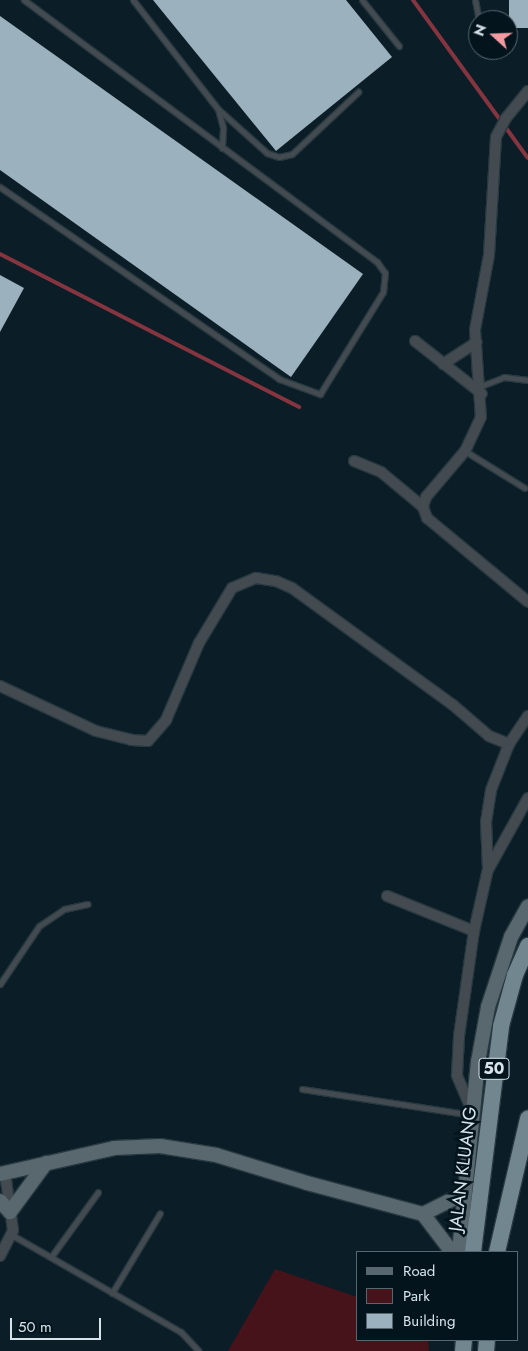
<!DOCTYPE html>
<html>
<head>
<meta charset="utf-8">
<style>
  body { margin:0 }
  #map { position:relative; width:528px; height:1351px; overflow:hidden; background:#0b1d26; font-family:Jost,sans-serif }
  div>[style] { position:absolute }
  .green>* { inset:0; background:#46131a }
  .stream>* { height:4px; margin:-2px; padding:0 2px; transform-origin:2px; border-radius:2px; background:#85353f }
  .building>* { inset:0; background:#9bb1bd; transform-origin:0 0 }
  .roads { filter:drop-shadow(1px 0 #283941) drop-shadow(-1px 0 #283941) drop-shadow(0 1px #283941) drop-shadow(0 -1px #283941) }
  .service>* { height:5px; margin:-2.5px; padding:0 2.5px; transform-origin:2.5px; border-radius:2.5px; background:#434b50 }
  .minor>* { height:10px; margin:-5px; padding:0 5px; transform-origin:5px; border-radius:5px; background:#434b50 }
  .secondary>* { height:14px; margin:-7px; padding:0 7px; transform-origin:7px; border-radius:7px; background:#59676e }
  .trunk>* { height:16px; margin:-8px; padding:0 8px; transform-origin:8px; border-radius:8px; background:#728690 }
  span { translate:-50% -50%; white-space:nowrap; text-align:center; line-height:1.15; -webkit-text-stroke:5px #03141d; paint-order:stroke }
  .shield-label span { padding:1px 4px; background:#03141d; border:1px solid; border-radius:4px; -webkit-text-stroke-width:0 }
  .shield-label { font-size:16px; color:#d8e3ea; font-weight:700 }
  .street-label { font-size:18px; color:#d8e3ea }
  .legend { position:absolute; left:356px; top:1251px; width:162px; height:90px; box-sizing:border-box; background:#03141d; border:1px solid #58676f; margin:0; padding:6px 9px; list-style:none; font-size:15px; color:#d8e3ea }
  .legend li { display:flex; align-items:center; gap:10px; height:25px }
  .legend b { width:25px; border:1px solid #58676f }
  .north { position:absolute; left:468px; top:10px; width:50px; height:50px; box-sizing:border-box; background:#03141d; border:1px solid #58676f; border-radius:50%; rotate:290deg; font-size:14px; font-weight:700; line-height:20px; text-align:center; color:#d8e3ea }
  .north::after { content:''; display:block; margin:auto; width:18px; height:22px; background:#f49aa1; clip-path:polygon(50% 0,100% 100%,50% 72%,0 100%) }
  .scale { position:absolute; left:10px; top:1318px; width:91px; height:22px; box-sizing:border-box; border:2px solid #d8e3ea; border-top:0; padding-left:6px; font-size:15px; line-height:18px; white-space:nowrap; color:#d8e3ea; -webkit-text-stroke:4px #03141d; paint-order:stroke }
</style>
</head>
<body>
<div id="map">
  <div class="green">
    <div style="clip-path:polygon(275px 1269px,357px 1297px,357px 1340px,428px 1340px,429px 1351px,228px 1351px)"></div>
  </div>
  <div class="stream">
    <div style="left:413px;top:0;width:195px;rotate:54deg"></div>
    <div style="left:0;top:254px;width:336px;rotate:27.1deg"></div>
  </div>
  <div class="building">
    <div style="clip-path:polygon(153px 0,346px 0,392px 57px,276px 151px)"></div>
    <div style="left:509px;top:0;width:19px;height:28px"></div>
    <div style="clip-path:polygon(0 16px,363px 274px,291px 377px,0 170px)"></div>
    <div style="clip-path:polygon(0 275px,24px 288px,0 332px)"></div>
  </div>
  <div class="roads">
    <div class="service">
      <div style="left:133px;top:0;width:138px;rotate:52.1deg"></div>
      <div style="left:218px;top:109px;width:20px;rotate:75deg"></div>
      <div style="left:223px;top:128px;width:20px;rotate:93deg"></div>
      <div style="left:362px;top:0;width:59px;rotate:51.2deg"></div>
      <div style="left:475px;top:0;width:20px;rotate:79deg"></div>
      <div style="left:218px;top:109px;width:66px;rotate:41.9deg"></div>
      <div style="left:267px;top:153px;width:13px;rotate:18deg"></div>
      <div style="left:279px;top:157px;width:13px;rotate:-13deg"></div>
      <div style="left:292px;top:154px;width:91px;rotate:-43.2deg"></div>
      <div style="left:0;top:187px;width:339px;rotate:34.5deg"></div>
      <div style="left:279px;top:379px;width:44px;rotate:20.1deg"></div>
      <div style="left:320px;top:394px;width:120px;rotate:-58.3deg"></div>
      <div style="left:383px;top:292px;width:19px;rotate:-84deg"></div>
      <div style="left:385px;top:273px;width:14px;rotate:-126deg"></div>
      <div style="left:377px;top:262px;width:440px;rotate:-143.4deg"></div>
      <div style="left:481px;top:386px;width:25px;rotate:-21deg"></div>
      <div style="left:504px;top:377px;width:24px;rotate:7deg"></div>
      <div style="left:465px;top:451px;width:70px;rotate:31.7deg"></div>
      <div style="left:0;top:984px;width:70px;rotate:-56.1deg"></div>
      <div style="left:39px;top:926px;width:30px;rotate:-34deg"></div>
      <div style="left:64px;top:909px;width:24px;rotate:-12deg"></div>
      <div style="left:302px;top:1089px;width:172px;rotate:8.7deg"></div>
      <div style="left:12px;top:1235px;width:195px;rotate:29.9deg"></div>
      <div style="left:181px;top:1332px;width:26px;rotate:47deg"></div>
      <div style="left:51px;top:1257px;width:80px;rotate:-54.1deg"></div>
      <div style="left:112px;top:1293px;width:93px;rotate:-59deg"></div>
    </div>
    <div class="minor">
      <div style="left:528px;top:91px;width:35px;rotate:129deg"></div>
      <div style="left:506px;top:118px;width:21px;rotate:118deg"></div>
      <div style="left:496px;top:137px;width:118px;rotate:93.4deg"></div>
      <div style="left:489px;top:255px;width:76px;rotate:100.6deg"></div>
      <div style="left:475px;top:330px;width:87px;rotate:86.1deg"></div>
      <div style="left:481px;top:417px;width:38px;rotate:115deg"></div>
      <div style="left:465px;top:451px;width:60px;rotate:130.3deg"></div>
      <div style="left:426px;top:497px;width:10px;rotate:107deg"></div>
      <div style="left:423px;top:507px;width:12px;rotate:70deg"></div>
      <div style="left:427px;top:518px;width:131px;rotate:39.7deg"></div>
      <div style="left:415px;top:341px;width:85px;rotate:38.3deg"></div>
      <div style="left:443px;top:364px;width:40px;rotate:-32.9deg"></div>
      <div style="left:354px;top:461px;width:29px;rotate:22deg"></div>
      <div style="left:381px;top:472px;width:55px;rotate:39.8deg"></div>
      <div style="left:0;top:686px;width:106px;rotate:25.1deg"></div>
      <div style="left:96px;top:731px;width:36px;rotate:14deg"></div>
      <div style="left:131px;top:740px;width:17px;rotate:3deg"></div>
      <div style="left:148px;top:741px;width:28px;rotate:-49deg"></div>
      <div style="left:166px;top:720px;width:84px;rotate:-66.8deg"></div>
      <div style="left:199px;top:643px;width:64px;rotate:-59deg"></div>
      <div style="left:232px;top:588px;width:26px;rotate:-23deg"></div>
      <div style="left:256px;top:578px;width:20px;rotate:9deg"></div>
      <div style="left:276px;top:581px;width:17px;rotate:24deg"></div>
      <div style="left:292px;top:588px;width:199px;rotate:36deg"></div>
      <div style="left:453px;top:705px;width:48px;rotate:40.7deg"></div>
      <div style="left:489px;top:736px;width:22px;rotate:22deg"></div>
      <div style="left:489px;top:868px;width:80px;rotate:-60.9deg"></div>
      <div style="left:387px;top:896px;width:94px;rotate:21.9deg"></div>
      <div style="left:472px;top:1111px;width:39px;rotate:-113deg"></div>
      <div style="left:457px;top:1075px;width:39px;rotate:-87deg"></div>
      <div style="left:459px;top:1036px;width:106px;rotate:-81.9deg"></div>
      <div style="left:474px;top:931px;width:64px;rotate:-77.3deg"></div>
      <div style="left:488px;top:869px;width:47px;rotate:-92.4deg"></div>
      <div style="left:486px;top:822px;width:32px;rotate:-81deg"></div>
      <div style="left:491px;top:790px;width:49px;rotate:-68.6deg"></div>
      <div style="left:509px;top:744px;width:34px;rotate:-56deg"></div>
      <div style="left:0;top:1256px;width:29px;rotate:-63deg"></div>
      <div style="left:13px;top:1230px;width:58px;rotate:-98deg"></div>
    </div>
    <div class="secondary">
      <div style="left:0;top:1174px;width:117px;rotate:-12.8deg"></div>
      <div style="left:114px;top:1148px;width:46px;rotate:-2.5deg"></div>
      <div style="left:160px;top:1146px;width:57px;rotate:9.1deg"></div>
      <div style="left:216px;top:1155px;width:95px;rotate:17.1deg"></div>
      <div style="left:307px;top:1183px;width:120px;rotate:15deg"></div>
      <div style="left:423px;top:1214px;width:48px;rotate:52.7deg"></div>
      <div style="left:0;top:1201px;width:15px;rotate:48deg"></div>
      <div style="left:10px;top:1212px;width:61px;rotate:-53.7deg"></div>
      <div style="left:423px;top:1214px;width:47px;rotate:-26.6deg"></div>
      <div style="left:459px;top:1252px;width:191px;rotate:-84.3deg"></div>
      <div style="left:478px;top:1062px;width:56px;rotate:-79.7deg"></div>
      <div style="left:488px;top:1007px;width:74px;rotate:-71.8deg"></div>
      <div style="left:511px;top:937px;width:35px;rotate:-61deg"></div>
    </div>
    <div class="trunk">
      <div style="left:473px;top:1252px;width:228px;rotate:-82.9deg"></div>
      <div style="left:501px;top:1026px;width:53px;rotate:-74.6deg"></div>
      <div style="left:515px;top:975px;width:32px;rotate:-66deg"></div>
      <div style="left:497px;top:1252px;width:137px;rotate:-76.9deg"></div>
      <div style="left:463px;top:1351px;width:11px;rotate:-85deg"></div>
      <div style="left:486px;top:1351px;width:11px;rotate:-85deg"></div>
    </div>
  </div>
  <div class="shield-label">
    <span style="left:494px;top:1069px">50</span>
  </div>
  <div class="street-label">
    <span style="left:463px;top:1169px;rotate:-83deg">JALAN KLUANG</span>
  </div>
  <ul class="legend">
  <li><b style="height:6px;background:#59676e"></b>Road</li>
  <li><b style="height:14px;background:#46131a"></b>Park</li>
  <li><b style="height:14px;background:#9bb1bd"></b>Building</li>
  </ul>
  <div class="north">N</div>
  <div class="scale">50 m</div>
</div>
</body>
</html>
